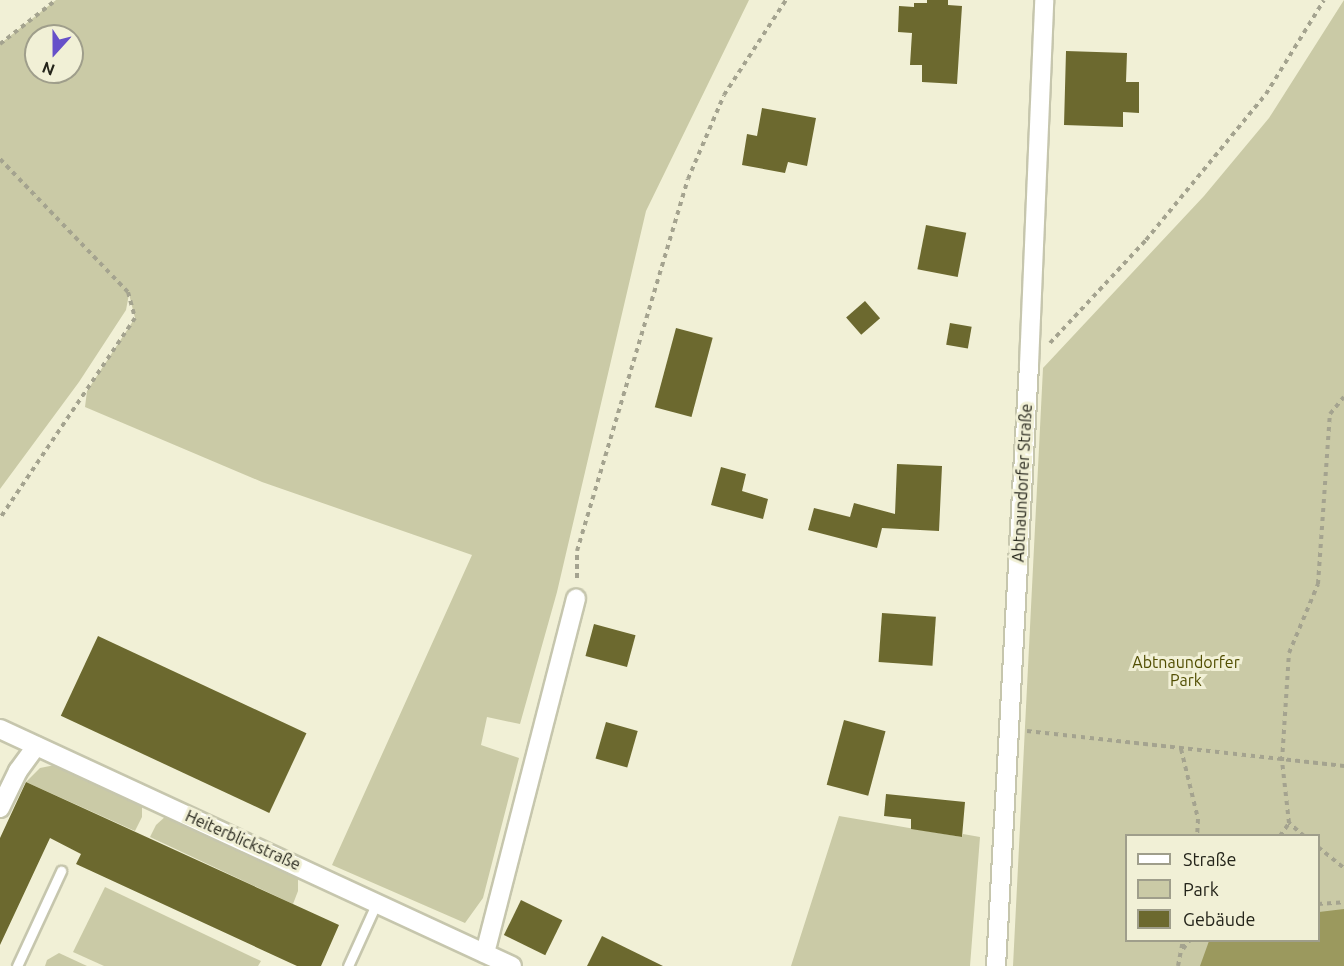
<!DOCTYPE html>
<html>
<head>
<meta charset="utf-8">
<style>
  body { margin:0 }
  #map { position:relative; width:1344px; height:966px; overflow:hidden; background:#f1f0d6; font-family:Ubuntu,sans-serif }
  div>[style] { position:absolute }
  .green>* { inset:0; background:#cacaa6 }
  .water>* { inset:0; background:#9b995e }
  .building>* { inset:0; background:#6c692f; transform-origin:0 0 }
  .path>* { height:4px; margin-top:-2px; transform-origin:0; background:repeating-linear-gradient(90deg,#a4a38f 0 4.5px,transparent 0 9px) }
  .roads { filter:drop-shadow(2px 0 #c6c6ad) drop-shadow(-2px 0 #c6c6ad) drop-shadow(0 2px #c6c6ad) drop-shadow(0 -2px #c6c6ad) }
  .lane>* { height:9px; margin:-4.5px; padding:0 4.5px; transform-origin:4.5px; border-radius:4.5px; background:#fff }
  .street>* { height:18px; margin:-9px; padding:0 9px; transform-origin:9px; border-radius:9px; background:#fff }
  span { translate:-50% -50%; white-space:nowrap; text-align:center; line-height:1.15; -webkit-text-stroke:6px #f1f0d6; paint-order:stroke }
  .street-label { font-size:16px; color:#24241a }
  .park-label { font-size:16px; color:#514e02 }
  .legend { position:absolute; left:1125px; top:834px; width:195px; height:108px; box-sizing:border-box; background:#f1f0d6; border:2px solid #9f9e8b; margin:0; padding:8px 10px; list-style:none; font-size:18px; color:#24241a }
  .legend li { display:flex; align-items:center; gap:12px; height:30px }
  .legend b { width:30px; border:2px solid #9f9e8b }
  .north { position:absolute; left:24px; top:24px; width:60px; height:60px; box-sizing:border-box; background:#f1f0d6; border:2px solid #9f9e8b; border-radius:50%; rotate:201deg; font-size:16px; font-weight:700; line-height:24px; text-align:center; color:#24241a }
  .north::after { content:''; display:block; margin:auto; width:21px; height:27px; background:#6650c9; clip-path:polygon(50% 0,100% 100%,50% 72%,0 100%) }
</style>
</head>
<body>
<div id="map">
  <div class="green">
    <div style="clip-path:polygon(evenodd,56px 0,749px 0,646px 211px,557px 592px,520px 724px,487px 717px,481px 745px,519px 758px,483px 898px,465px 923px,332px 865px,472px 555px,262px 482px,85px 407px,87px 391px,135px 318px,129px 294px,126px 310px,79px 382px,0 489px,0 44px,56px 0,36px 36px,72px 36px,72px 72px,36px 72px,36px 36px)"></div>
    <div style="clip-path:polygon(evenodd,1344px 0,1344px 966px,1013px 966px,1043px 368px,1204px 196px,1269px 118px,1344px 0,1126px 836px,1318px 836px,1318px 940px,1126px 940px,1126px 836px)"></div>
    <div style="clip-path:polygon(60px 764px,142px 804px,142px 817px,135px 831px,26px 782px,40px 768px)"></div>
    <div style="clip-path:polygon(167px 815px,298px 876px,298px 891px,293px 904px,150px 837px,156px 825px)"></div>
    <div style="clip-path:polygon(839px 816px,962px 837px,963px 834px,980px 837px,970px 966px,791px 966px)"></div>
    <div style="clip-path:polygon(105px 887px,261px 961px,258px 966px,104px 966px,73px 952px)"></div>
    <div style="clip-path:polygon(59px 953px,87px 966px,45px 966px,47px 960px)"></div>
  </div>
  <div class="water">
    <div style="clip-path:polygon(1344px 909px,1344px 966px,1200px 966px,1209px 941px,1318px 940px,1319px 912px)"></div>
  </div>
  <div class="building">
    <div style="clip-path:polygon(927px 0,948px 0,948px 5px,962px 6px,957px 84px,922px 82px,922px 65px,910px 65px,912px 33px,898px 32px,899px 6px,914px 7px,914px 3px,927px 3px)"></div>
    <div style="clip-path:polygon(1066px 51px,1127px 53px,1126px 82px,1139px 82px,1139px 113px,1123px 112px,1123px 127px,1064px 125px)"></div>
    <div style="clip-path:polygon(762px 108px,816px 118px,807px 166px,788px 162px,785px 173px,742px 165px,747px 134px,757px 136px)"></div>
    <div style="left:926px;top:225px;width:41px;height:45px;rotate:11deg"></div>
    <div style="left:865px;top:301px;width:23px;height:25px;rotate:49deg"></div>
    <div style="left:950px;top:323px;width:22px;height:22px;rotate:10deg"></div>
    <div style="left:676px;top:328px;width:38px;height:82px;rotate:15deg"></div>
    <div style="clip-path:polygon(897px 464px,942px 466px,939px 531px,882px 528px,877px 548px,808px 530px,814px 508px,850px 517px,854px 503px,895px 514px)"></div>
    <div style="clip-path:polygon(721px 467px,746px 474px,742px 491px,768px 499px,763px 519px,711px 505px)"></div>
    <div style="left:882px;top:613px;width:54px;height:49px;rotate:4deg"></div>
    <div style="left:594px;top:624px;width:43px;height:33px;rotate:15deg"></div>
    <div style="left:98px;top:636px;width:230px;height:88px;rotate:25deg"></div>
    <div style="left:844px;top:720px;width:43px;height:67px;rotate:15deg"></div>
    <div style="left:606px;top:722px;width:33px;height:38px;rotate:16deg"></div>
    <div style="clip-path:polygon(26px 782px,339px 925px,321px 966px,297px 966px,76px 864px,81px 854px,50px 838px,0 945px,0 838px)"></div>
    <div style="clip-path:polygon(886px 794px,965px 802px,962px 837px,911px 829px,911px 819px,884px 816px)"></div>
    <div style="left:521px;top:900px;width:46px;height:39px;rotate:26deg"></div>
    <div style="clip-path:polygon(602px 936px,663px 966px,587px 966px)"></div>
  </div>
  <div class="path">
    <div style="left:0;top:44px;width:71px;rotate:-38.2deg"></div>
    <div style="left:0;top:159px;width:185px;rotate:46.1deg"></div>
    <div style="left:128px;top:292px;width:27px;rotate:75deg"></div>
    <div style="left:135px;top:318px;width:241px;rotate:124deg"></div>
    <div style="left:1050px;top:343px;width:141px;rotate:-47deg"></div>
    <div style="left:1146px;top:240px;width:189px;rotate:-50.6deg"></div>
    <div style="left:1266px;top:94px;width:110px;rotate:-58.3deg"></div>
    <div style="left:577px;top:578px;width:27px;rotate:-90deg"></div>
    <div style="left:577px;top:551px;width:388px;rotate:-73.4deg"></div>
    <div style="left:688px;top:179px;width:91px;rotate:-66.8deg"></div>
    <div style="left:724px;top:95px;width:113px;rotate:-56.9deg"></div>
    <div style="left:1027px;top:731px;width:319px;rotate:6.3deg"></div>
    <div style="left:1181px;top:749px;width:72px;rotate:76.3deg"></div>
    <div style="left:1198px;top:819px;width:17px;rotate:93deg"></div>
    <div style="left:1280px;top:836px;width:16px;rotate:-55deg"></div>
    <div style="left:1304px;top:836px;width:20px;rotate:-139deg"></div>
    <div style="left:1289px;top:823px;width:62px;rotate:-96.4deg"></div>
    <div style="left:1282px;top:761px;width:108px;rotate:-86.3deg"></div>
    <div style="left:1289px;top:653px;width:75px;rotate:-67.2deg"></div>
    <div style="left:1318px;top:584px;width:170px;rotate:-86deg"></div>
    <div style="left:1330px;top:414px;width:22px;rotate:-51deg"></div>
    <div style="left:1318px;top:847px;width:33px;rotate:39deg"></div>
    <div style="left:1318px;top:904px;width:26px;rotate:-4deg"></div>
    <div style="left:1183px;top:949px;width:11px;rotate:-52deg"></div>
    <div style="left:1178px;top:966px;width:26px;rotate:-79deg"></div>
  </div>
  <div class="roads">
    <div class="lane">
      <div style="left:17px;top:966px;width:105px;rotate:-65.1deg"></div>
      <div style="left:348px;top:966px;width:70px;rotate:-65.6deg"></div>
    </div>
    <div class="street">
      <div style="left:0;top:729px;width:564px;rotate:24.84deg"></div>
      <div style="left:0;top:808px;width:41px;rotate:-64.1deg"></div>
      <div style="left:18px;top:771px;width:31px;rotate:-54deg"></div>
      <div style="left:485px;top:953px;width:366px;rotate:-75.6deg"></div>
      <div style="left:996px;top:966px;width:602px;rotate:-86.86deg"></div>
      <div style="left:1029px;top:365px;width:365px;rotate:-87.6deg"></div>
    </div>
  </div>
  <div class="street-label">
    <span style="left:1022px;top:483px;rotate:-87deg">Abtnaundorfer Straße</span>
    <span style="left:243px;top:840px;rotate:24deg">Heiterblickstraße</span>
  </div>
  <div class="park-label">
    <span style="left:1186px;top:671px">Abtnaundorfer<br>Park</span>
  </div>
  <ul class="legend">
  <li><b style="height:8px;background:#fff"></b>Straße</li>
  <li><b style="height:16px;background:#cacaa6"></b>Park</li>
  <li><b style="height:16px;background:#6c692f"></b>Gebäude</li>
  </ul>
  <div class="north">N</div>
</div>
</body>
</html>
